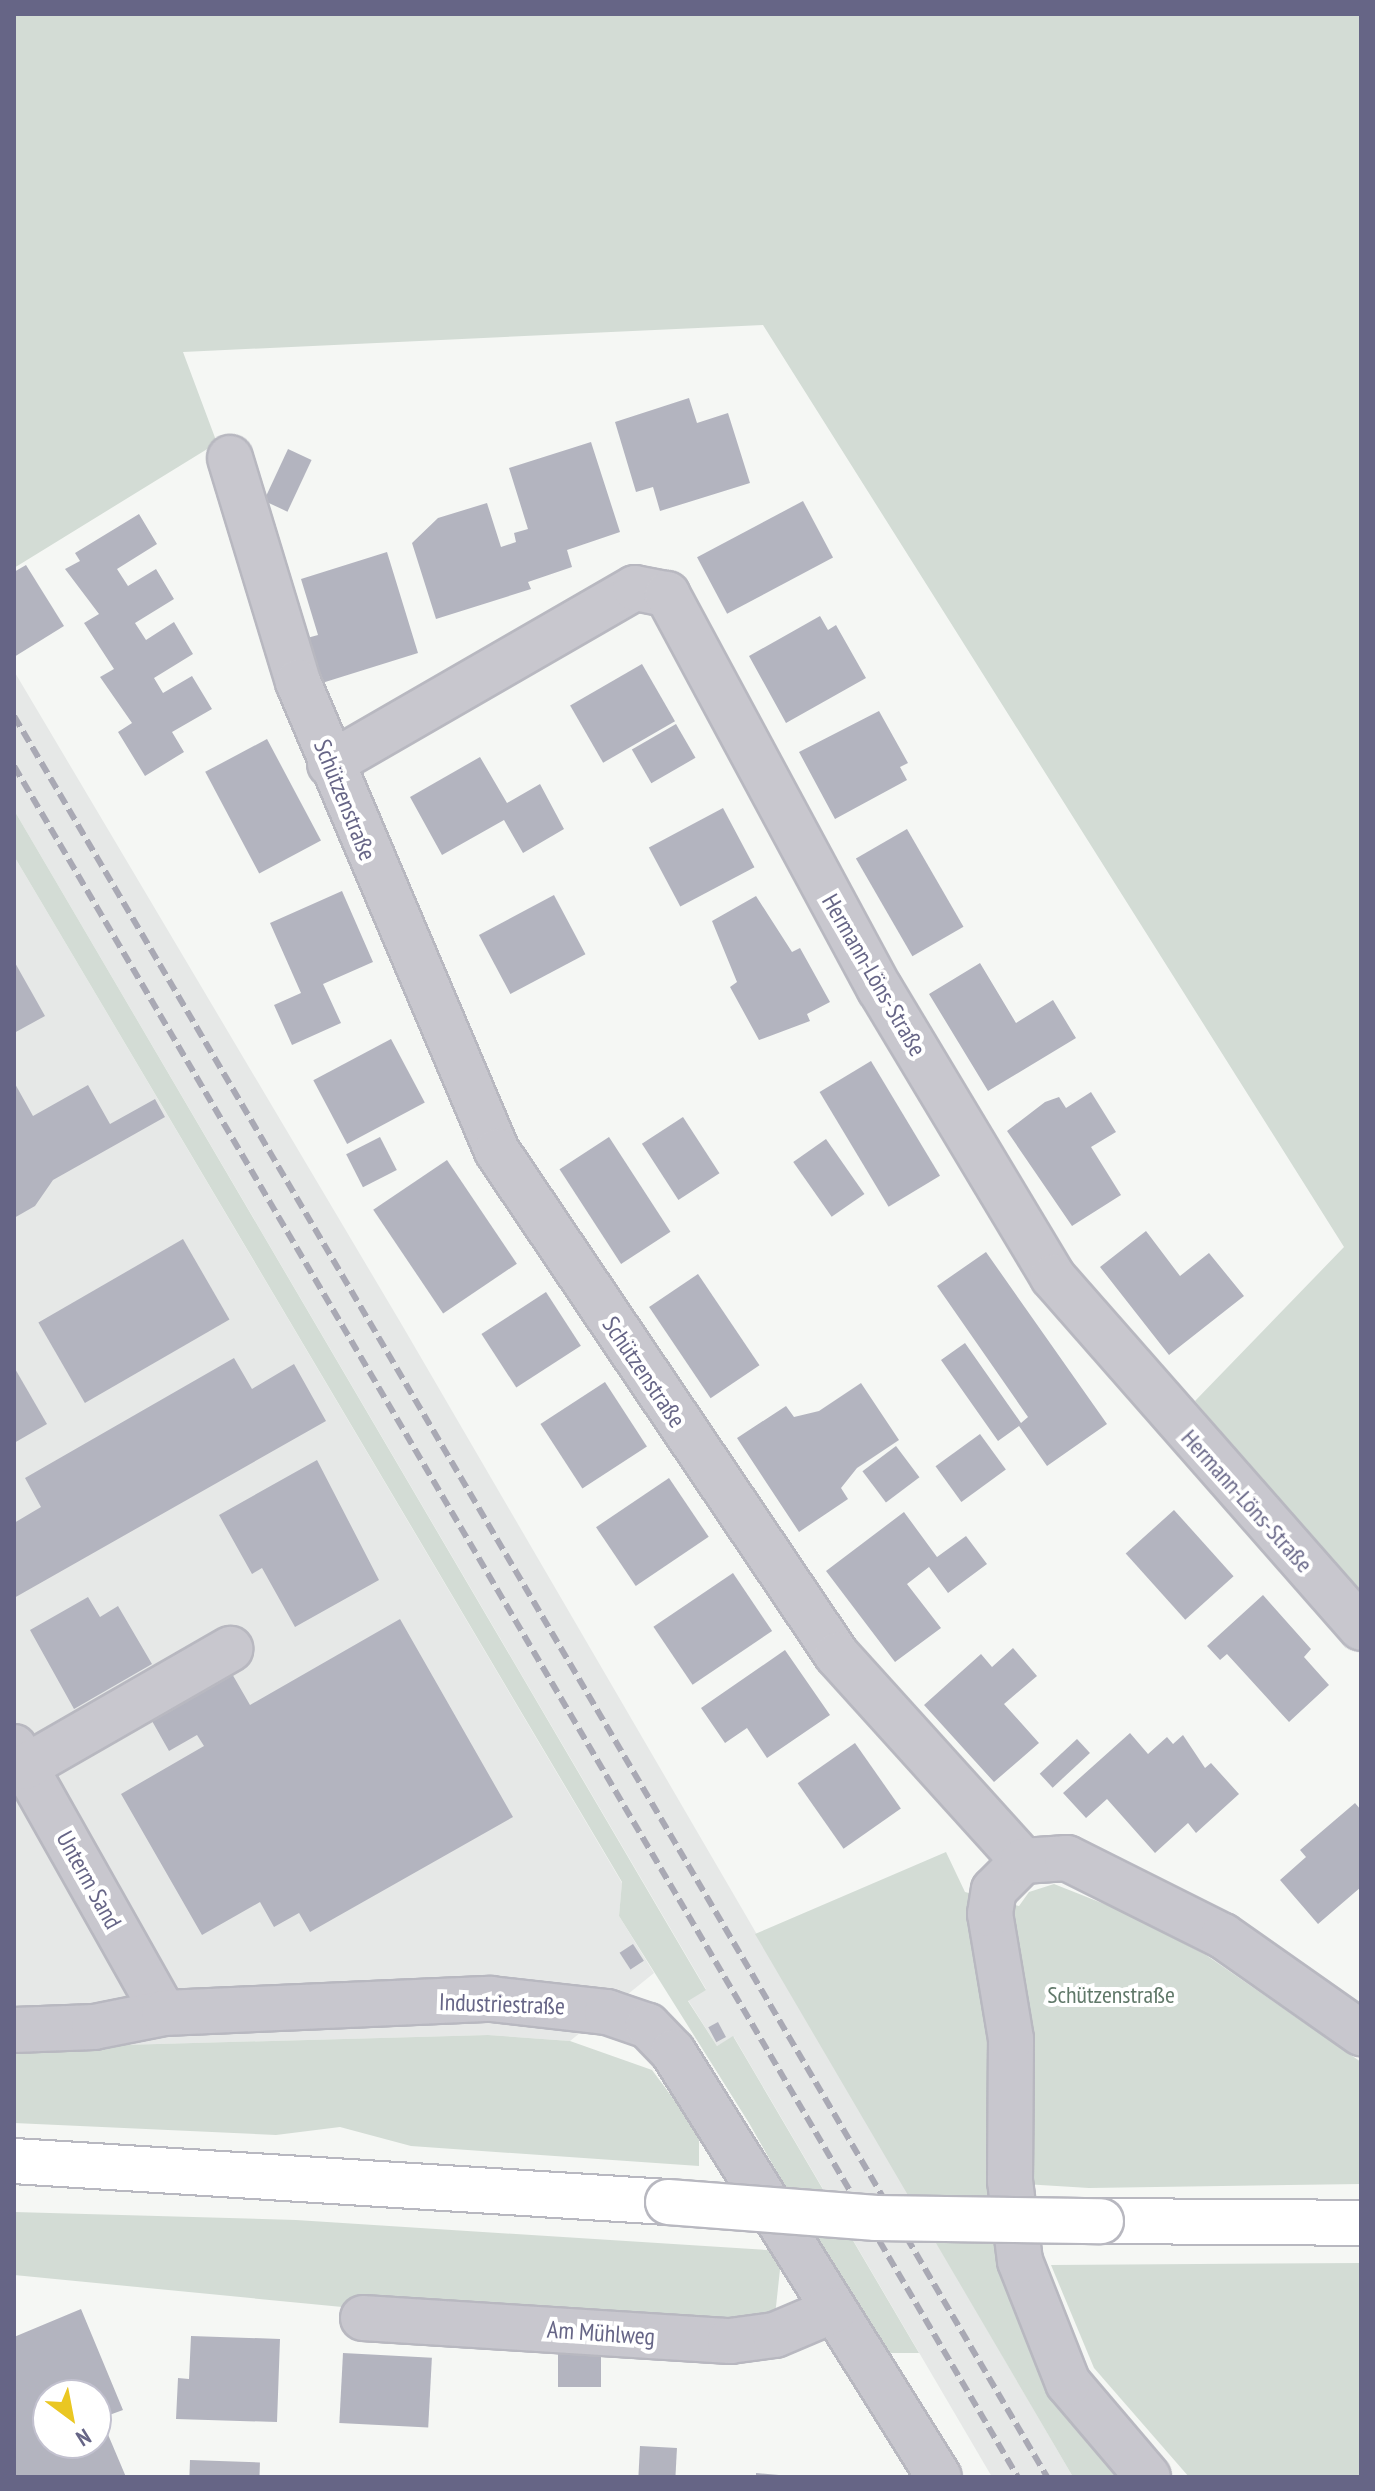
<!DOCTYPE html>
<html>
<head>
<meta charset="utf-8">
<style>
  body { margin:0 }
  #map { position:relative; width:1375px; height:2491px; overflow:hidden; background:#f5f7f4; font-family:"PT Sans Narrow",sans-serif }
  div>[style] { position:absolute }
  .built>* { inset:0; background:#e6e8e7 }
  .green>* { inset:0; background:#d3dcd5 }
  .building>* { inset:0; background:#b3b4bf; transform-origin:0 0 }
  .roads { filter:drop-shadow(2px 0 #b8b8c0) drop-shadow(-2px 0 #b8b8c0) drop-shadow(0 2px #b8b8c0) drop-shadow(0 -2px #b8b8c0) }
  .minor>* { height:44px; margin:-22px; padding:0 22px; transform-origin:22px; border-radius:22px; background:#c8c7ce }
  .major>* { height:44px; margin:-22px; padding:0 22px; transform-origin:22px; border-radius:22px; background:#fff }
  .rail>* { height:6px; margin-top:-3px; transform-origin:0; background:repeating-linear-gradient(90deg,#a9a9b4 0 12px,transparent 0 18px) }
  .bridges { filter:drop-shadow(2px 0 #b8b8c0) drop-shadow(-2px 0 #b8b8c0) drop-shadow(0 2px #b8b8c0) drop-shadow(0 -2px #b8b8c0) }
  .major-bridge>* { height:44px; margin:-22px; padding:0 22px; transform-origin:22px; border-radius:22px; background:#fff }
  span { translate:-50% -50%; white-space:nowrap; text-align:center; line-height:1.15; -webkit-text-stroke:8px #fff; paint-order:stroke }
  .street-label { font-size:24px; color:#666586 }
  .park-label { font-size:24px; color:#607869 }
  .frame { position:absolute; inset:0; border:16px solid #666586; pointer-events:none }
  .north { position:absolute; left:32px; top:2379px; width:80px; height:80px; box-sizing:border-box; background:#fff; border:2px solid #c2c1cf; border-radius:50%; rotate:148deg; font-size:22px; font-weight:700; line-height:32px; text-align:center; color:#666586 }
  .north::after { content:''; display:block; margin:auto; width:28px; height:36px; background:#eac722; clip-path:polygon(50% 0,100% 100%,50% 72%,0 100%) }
</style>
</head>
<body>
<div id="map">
  <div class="built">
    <div style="clip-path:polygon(14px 671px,402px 1325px,1073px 2477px,992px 2477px,734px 2037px,717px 2046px,688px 2000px,706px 1989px,14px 810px)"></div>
    <div style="clip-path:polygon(14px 856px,622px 1883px,619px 1916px,654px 1973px,570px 2041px,488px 2035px,14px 2048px)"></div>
  </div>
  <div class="green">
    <div style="clip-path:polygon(14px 14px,1361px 14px,1361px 1597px,1195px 1401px,1344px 1247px,763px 325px,183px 352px,217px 443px,14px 568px)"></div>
    <div style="clip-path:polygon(14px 810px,706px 1990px,688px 2001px,717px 2046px,733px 2036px,919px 2353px,880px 2353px,749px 2123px,619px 1916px,622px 1882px,14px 856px)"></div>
    <div style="clip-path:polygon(946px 1852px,965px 1892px,1019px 1906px,1029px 1892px,1054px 1884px,1122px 1911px,1206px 1955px,1361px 2062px,1361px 2184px,1089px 2188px,990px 2182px,1120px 2477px,1073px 2477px,755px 1934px)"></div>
    <div style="clip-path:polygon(488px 2035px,570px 2041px,652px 2070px,699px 2133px,699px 2166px,411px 2146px,340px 2127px,276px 2135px,14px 2123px,14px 2048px)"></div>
    <div style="clip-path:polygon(14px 2212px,296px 2220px,782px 2251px,774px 2325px,363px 2309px,14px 2275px)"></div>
    <div style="clip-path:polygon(1361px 2263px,1361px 2477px,1189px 2477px,1094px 2368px,1051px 2265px)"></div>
  </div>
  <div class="building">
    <div style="clip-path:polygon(689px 398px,697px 423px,728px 413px,750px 483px,660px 511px,653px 487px,636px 492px,615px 422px)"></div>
    <div style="clip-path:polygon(591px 442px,620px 532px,567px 550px,572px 567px,528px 582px,531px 589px,436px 619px,412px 543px,438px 518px,487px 503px,501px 547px,516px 542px,514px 533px,528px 529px,509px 468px)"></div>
    <div style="left:288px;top:449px;width:26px;height:57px;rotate:25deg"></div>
    <div style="left:803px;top:501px;width:64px;height:120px;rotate:62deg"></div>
    <div style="clip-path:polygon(139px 514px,157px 544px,117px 569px,128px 586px,156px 569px,174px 599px,135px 623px,146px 640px,174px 622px,193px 654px,154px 678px,163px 693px,192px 676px,212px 709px,172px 732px,184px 752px,145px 776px,118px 732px,132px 723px,100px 677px,114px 669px,84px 623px,99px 614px,65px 569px,80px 561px,75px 553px)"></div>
    <div style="clip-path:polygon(387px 552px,418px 653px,322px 683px,307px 638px,318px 635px,301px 579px)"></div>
    <div style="clip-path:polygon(26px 565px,64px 626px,14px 657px,14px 572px)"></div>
    <div style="clip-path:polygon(820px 616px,828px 630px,836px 625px,866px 678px,786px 723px,749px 656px)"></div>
    <div style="left:642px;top:664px;width:66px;height:83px;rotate:60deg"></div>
    <div style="clip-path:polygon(879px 711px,908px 763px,900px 767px,907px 780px,835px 819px,799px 752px)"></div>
    <div style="left:676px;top:724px;width:39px;height:51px;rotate:60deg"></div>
    <div style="left:267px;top:739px;width:115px;height:70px;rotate:62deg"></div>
    <div style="clip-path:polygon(480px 757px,507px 803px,540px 784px,564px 829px,523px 853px,504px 820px,442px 855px,410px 797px)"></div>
    <div style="left:723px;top:808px;width:67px;height:84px;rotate:62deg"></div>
    <div style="left:907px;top:829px;width:113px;height:59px;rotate:60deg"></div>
    <div style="clip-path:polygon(342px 891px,373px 962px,323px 984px,341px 1023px,292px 1045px,274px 1005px,301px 993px,270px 923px)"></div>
    <div style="left:554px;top:895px;width:67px;height:85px;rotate:62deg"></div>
    <div style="clip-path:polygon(756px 896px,792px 952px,800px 948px,830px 1002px,807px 1014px,810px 1021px,759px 1040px,730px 987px,737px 982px,712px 921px)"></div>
    <div style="clip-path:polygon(14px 961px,45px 1016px,14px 1033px)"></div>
    <div style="clip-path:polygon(980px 963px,1016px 1023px,1053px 1000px,1076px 1038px,988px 1091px,929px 994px)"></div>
    <div style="left:391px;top:1039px;width:72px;height:88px;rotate:62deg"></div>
    <div style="left:871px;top:1061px;width:134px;height:60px;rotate:59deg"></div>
    <div style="clip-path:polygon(14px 1082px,33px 1116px,88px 1085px,110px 1124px,155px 1099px,165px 1117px,53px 1180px,35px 1206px,14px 1218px)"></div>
    <div style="clip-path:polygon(1091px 1092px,1116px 1132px,1091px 1147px,1121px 1195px,1072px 1226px,1007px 1131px,1045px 1102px,1059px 1097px,1066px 1108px)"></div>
    <div style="left:683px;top:1117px;width:67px;height:49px;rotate:57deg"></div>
    <div style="left:380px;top:1137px;width:37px;height:38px;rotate:63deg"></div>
    <div style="left:609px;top:1137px;width:113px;height:59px;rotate:57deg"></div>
    <div style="left:826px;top:1139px;width:67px;height:40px;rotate:55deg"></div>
    <div style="left:447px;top:1160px;width:125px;height:89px;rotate:56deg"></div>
    <div style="clip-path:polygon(1146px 1231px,1180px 1276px,1209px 1253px,1244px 1296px,1169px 1355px,1100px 1267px)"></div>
    <div style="left:183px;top:1239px;width:93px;height:167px;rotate:60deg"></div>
    <div style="clip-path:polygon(986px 1252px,1107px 1424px,1047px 1466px,1019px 1426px,998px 1441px,941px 1360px,965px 1343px,1021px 1423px,1028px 1417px,937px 1286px)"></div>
    <div style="left:698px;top:1274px;width:110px;height:59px;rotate:56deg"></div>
    <div style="left:546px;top:1292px;width:64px;height:77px;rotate:57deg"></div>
    <div style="clip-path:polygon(234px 1358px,252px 1389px,294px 1364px,326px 1421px,14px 1598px,14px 1523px,41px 1507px,25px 1478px)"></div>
    <div style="clip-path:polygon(14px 1367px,47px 1424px,14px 1443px)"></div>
    <div style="left:605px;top:1382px;width:77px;height:77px;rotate:57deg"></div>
    <div style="clip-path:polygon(861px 1383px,899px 1440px,857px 1468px,841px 1488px,848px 1499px,799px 1532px,737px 1438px,786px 1406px,794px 1417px,819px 1411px)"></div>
    <div style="left:980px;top:1434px;width:44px;height:55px;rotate:54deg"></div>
    <div style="left:896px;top:1446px;width:39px;height:42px;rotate:53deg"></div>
    <div style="clip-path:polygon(317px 1460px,379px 1580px,295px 1627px,262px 1568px,252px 1574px,219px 1515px)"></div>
    <div style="left:669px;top:1478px;width:71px;height:88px;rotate:56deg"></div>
    <div style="left:1174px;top:1510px;width:89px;height:65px;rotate:48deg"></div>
    <div style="clip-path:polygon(904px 1512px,937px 1557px,966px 1536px,987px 1564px,948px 1593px,929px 1567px,907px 1584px,941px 1628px,895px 1662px,826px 1571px)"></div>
    <div style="left:733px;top:1573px;width:70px;height:96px;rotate:56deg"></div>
    <div style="clip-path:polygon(1263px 1595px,1311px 1649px,1304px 1657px,1329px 1685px,1289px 1722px,1227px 1654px,1220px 1660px,1207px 1646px)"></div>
    <div style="clip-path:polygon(88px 1597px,100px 1617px,118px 1606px,152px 1664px,74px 1709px,30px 1630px)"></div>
    <div style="clip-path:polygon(400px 1619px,513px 1817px,310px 1932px,299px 1913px,274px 1927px,260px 1902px,202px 1935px,121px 1794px,204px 1746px,197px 1735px,169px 1751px,152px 1721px,180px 1704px,176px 1698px,231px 1672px,250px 1705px)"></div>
    <div style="clip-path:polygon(1013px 1648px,1037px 1676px,1004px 1704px,1039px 1743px,994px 1782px,924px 1705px,981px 1654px,992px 1667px)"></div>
    <div style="clip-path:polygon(785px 1650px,830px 1715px,767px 1758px,747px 1728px,725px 1743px,701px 1708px)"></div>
    <div style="clip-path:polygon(1130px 1733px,1148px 1754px,1167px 1737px,1173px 1744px,1183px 1735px,1205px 1768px,1211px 1763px,1239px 1794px,1196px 1833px,1188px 1823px,1155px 1853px,1107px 1799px,1086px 1818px,1063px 1793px)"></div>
    <div style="left:1077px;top:1739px;width:19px;height:51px;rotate:47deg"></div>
    <div style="left:855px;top:1743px;width:80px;height:70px;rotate:55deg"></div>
    <div style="clip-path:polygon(1355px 1803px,1361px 1810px,1361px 1887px,1318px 1924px,1280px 1880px,1306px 1857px,1300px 1850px)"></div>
    <div style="left:633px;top:1944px;width:20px;height:16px;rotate:57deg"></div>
    <div style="left:718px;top:2022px;width:17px;height:11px;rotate:62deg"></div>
    <div style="clip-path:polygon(evenodd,81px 2309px,123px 2410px,101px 2418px,126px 2477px,14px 2477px,14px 2337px,81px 2309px,48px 2395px,96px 2395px,96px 2443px,48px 2443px,48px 2395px)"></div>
    <div style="clip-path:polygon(191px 2336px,280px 2339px,277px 2422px,176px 2419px,178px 2378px,189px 2379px)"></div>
    <div style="left:558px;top:2344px;width:43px;height:43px"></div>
    <div style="left:343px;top:2353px;width:89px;height:70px;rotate:3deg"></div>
    <div style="left:640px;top:2446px;width:37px;height:31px;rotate:3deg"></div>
    <div style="left:190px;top:2460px;width:70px;height:17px;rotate:2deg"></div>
    <div style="clip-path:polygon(756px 2473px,779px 2475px,779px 2477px,756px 2477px)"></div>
  </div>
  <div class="roads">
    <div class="minor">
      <div style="left:230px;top:458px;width:234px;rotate:73.1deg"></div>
      <div style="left:298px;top:682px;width:509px;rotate:67.01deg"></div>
      <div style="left:497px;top:1151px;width:608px;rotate:56deg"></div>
      <div style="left:837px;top:1655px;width:278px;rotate:47.9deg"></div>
      <div style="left:330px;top:764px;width:352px;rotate:-30deg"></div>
      <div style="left:635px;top:588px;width:33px;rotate:11deg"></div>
      <div style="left:667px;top:594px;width:449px;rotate:61.7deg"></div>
      <div style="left:880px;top:989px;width:336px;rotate:59deg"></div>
      <div style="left:1053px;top:1277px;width:467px;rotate:48.7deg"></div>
      <div style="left:14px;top:1747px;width:305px;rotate:60.6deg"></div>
      <div style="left:25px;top:1767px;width:237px;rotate:-29.9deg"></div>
      <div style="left:14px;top:2030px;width:80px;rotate:-2.1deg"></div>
      <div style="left:94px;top:2027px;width:71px;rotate:-11.3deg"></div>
      <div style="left:164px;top:2013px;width:327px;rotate:-2.5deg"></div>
      <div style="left:491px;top:1999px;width:117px;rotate:6.4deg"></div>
      <div style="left:607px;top:2012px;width:43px;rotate:18.9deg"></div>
      <div style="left:648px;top:2026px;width:36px;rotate:46deg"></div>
      <div style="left:673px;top:2052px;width:501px;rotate:57.96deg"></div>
      <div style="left:363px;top:2318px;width:368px;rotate:3.6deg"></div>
      <div style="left:730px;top:2341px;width:45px;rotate:-7.6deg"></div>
      <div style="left:775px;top:2335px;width:64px;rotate:-23deg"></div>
      <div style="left:1148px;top:2477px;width:123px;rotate:-130.4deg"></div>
      <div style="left:1068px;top:2383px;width:131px;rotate:-111.5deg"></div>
      <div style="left:1020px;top:2261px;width:81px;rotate:-97.1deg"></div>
      <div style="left:1010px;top:2181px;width:142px;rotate:-89.6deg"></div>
      <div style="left:1011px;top:2039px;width:127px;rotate:-99.5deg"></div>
      <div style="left:990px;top:1914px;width:24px;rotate:-81deg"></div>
      <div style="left:994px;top:1890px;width:41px;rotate:-45deg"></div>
      <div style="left:1023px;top:1861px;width:44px;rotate:-3.9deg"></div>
      <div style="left:1067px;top:1858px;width:174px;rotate:26.6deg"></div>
      <div style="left:1223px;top:1936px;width:169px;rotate:35.1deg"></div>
    </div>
    <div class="major">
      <div style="left:14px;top:2161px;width:655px;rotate:3.59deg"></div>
      <div style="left:1101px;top:2221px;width:260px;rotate:0.4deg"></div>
    </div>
  </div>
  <div class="rail">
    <div style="left:14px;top:716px;width:2042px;rotate:59.6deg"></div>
    <div style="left:14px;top:766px;width:1984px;rotate:59.6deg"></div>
  </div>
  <div class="bridges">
    <div class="major-bridge">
      <div style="left:668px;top:2202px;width:209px;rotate:4.4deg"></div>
      <div style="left:876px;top:2218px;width:225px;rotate:0.8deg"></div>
    </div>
  </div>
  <div class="street-label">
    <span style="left:345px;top:800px;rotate:68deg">Schützenstraße</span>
    <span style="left:874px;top:975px;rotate:60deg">Hermann-Löns-Straße</span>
    <span style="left:644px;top:1372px;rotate:56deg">Schützenstraße</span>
    <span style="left:1247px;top:1501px;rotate:48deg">Hermann-Löns-Straße</span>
    <span style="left:89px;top:1880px;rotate:61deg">Unterm Sand</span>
    <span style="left:502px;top:2004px;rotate:2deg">Industriestraße</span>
    <span style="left:601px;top:2333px;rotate:4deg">Am Mühlweg</span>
  </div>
  <div class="park-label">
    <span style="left:1111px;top:1995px">Schützenstraße</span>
  </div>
  <div class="frame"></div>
  <div class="north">N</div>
</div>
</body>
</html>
